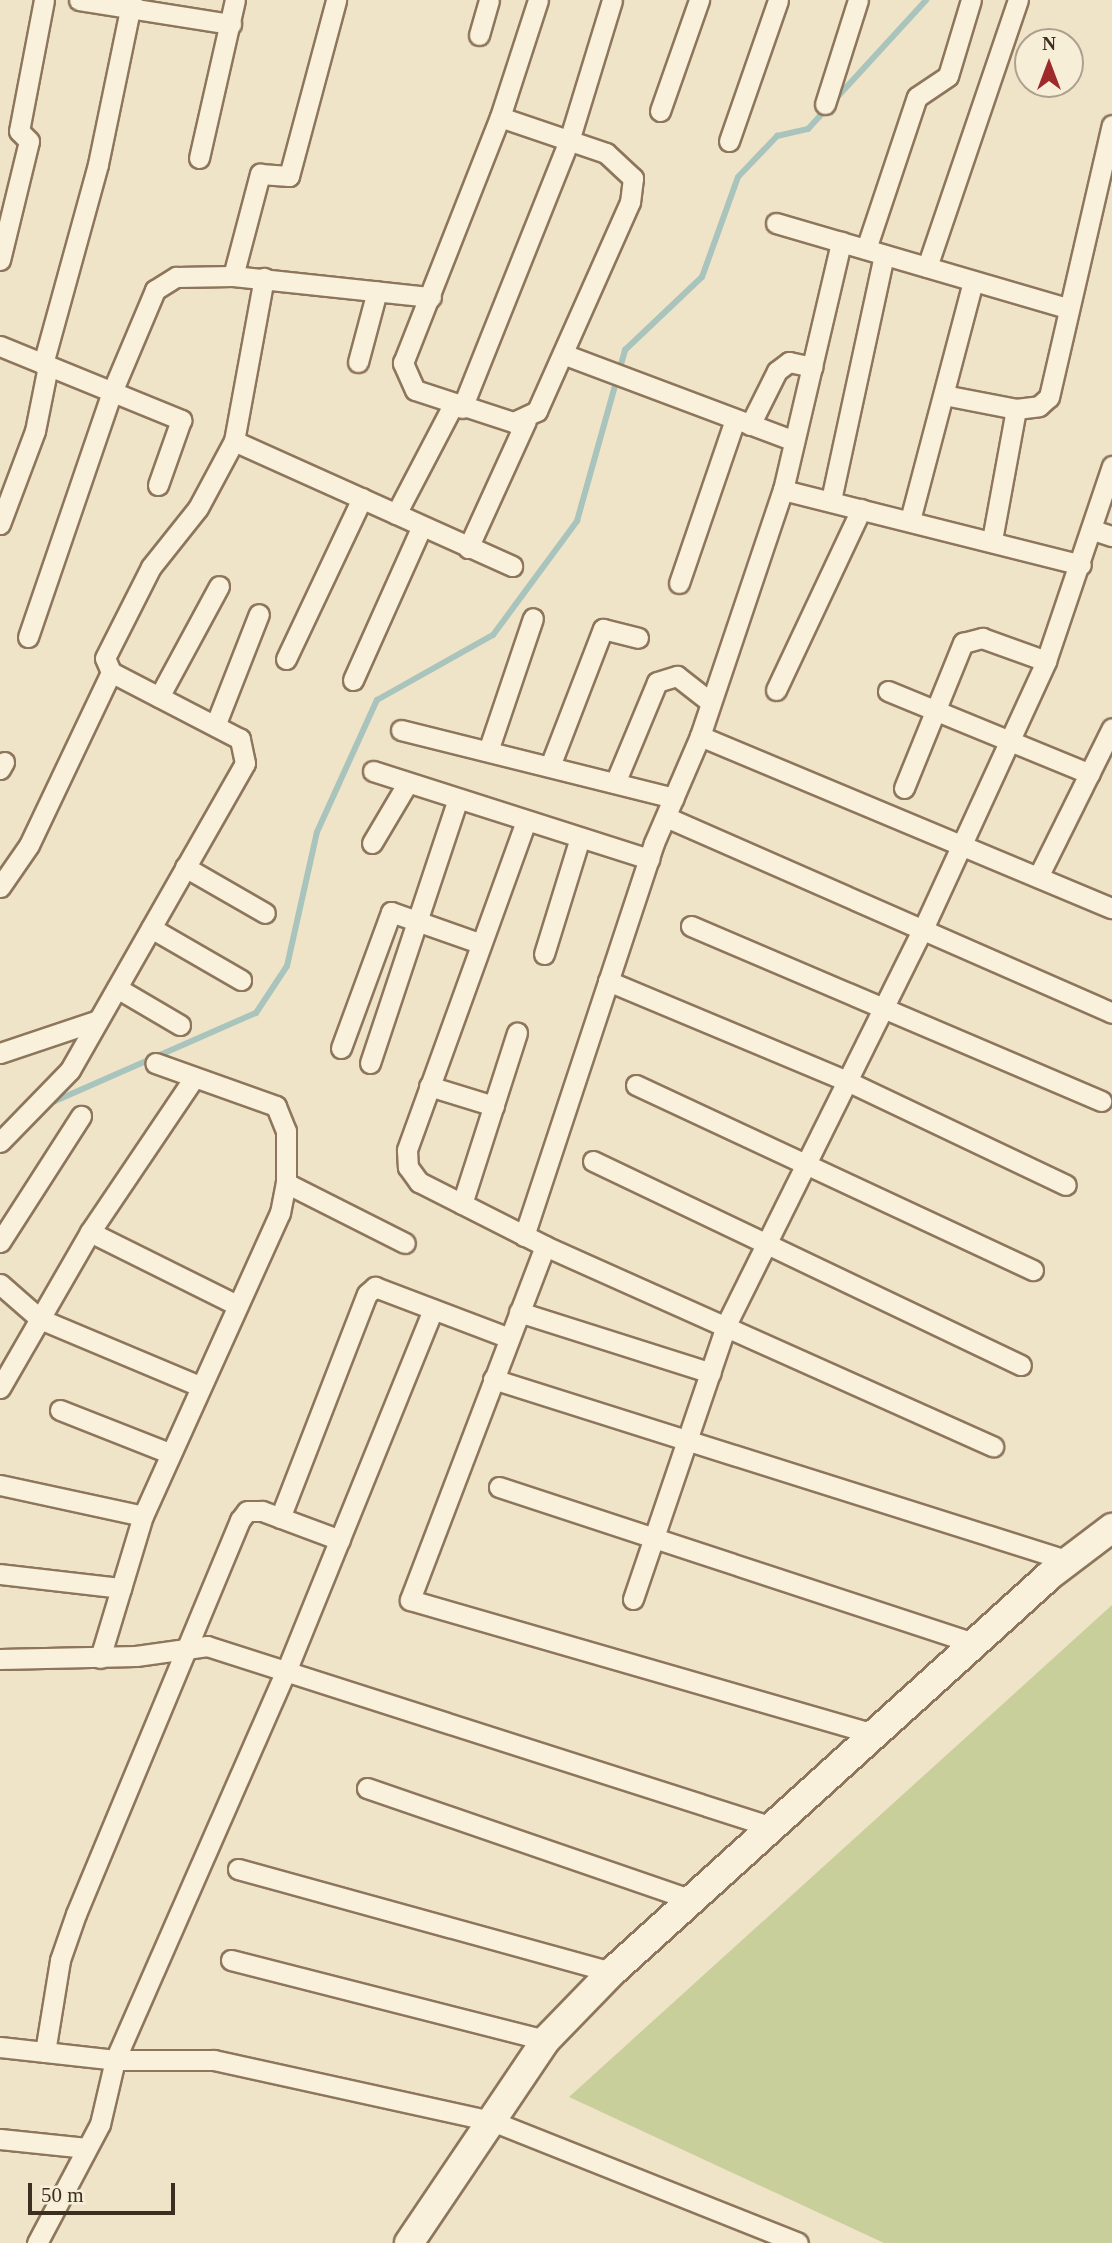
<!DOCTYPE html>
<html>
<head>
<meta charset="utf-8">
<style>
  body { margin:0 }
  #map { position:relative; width:1112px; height:2243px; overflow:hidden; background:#f0e4c8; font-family:"Times New Roman",serif }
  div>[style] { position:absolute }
  .green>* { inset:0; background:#c9cf9b }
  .stream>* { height:6px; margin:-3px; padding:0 3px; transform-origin:3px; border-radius:3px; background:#a9c4bc }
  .roads { filter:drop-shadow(2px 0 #8d765c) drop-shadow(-2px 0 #8d765c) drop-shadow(0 2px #8d765c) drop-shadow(0 -2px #8d765c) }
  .street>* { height:19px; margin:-9.5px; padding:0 9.5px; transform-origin:9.5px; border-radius:9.5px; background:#faf1dc }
  .secondary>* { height:28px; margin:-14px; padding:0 14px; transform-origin:14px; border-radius:14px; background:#faf1dc }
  span { translate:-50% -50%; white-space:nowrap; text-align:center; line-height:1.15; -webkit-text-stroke:6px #f7eed8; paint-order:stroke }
  .north { position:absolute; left:1014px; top:28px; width:70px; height:70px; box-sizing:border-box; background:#f7eed8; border:2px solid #ada18e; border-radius:50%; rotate:0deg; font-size:19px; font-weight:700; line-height:28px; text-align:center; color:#3d2e20 }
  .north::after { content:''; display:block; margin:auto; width:24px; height:32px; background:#9e2a2b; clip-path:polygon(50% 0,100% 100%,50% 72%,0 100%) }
  .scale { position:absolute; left:28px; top:2183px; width:147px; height:32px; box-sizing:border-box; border:4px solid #3d2e20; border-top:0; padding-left:9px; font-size:21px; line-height:24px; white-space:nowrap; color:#3d2e20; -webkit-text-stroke:5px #f7eed8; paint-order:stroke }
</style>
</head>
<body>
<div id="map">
  <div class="green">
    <div style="clip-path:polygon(1112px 1605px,1112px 2243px,884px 2243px,569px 2097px)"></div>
  </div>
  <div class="stream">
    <div style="left:46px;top:1105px;width:229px;rotate:-23.7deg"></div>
    <div style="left:256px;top:1013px;width:56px;rotate:-56.6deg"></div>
    <div style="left:287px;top:966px;width:137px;rotate:-77.4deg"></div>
    <div style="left:317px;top:832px;width:145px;rotate:-65.6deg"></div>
    <div style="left:377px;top:700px;width:133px;rotate:-29.3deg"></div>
    <div style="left:493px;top:635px;width:142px;rotate:-53.6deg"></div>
    <div style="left:577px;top:521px;width:178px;rotate:-74.3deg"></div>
    <div style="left:625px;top:350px;width:106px;rotate:-43.5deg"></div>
    <div style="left:702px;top:277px;width:106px;rotate:-70.2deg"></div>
    <div style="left:738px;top:177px;width:57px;rotate:-46.4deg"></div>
    <div style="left:777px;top:136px;width:32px;rotate:-13deg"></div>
    <div style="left:808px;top:129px;width:175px;rotate:-47.5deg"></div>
  </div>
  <div class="roads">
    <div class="street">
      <div style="left:79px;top:0;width:154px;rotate:9deg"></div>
      <div style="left:479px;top:35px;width:36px;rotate:-74deg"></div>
      <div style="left:825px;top:104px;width:109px;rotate:-72.4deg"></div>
      <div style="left:660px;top:111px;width:118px;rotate:-70.6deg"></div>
      <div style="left:500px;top:117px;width:112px;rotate:18.8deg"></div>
      <div style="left:606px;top:153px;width:37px;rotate:43deg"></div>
      <div style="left:633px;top:178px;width:24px;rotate:97deg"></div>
      <div style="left:630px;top:202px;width:229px;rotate:114deg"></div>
      <div style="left:537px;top:411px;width:26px;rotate:155deg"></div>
      <div style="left:513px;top:422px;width:103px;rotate:-161.9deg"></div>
      <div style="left:415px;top:390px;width:30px;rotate:-114deg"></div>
      <div style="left:403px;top:363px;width:264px;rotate:-68.5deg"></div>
      <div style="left:500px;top:117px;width:123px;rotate:-72deg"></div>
      <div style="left:729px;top:141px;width:149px;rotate:-70.8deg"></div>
      <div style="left:199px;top:158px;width:162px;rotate:-77.2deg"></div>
      <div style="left:776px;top:223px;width:302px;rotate:16.3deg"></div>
      <div style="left:866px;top:249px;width:160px;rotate:-71.5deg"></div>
      <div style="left:917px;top:97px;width:37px;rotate:-34deg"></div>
      <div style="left:948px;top:76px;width:79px;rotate:-73.2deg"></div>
      <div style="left:0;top:260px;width:122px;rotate:-76.3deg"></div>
      <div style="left:29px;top:141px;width:14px;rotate:-135deg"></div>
      <div style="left:19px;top:131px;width:133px;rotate:-79.2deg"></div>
      <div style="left:927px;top:267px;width:282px;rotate:-71.2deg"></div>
      <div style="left:233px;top:276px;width:106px;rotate:-75.2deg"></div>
      <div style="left:260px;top:174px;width:29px;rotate:4deg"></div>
      <div style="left:289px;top:176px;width:182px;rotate:-75deg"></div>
      <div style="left:0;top:346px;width:196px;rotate:22.2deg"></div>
      <div style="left:181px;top:420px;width:69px;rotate:109.5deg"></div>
      <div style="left:563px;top:354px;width:247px;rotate:20.6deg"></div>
      <div style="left:358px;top:362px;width:73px;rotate:-75deg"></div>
      <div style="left:43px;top:364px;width:207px;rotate:-74.6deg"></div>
      <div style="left:98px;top:164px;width:167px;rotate:-78.3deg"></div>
      <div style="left:944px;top:395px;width:73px;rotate:11deg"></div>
      <div style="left:1016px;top:409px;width:23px;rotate:-7deg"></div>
      <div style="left:1039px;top:406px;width:13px;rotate:-42deg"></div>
      <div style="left:1049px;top:397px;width:279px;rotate:-77deg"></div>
      <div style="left:462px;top:408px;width:288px;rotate:-68.2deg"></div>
      <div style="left:569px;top:141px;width:147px;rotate:-73deg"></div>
      <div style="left:750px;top:425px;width:60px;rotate:-63.4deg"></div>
      <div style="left:777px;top:371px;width:15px;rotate:-37deg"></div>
      <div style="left:789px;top:362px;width:24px;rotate:12deg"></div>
      <div style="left:234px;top:441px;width:305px;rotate:24.2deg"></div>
      <div style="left:783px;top:490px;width:307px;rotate:14.1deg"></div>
      <div style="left:831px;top:500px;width:251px;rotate:-77.8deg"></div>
      <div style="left:396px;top:514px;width:123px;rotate:-62.4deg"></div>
      <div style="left:910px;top:520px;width:247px;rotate:-75.2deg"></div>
      <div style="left:0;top:524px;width:99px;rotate:-69.4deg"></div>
      <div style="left:35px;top:431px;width:66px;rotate:-78.7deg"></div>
      <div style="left:1093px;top:530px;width:20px;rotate:18deg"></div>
      <div style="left:992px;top:540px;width:133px;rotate:-79.6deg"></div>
      <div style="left:468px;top:548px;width:140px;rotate:-65.5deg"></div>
      <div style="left:679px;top:583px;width:173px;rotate:-71.1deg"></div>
      <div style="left:28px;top:637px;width:259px;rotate:-71.1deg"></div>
      <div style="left:112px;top:392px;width:111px;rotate:-67.1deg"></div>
      <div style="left:155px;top:290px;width:25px;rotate:-32deg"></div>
      <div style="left:176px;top:277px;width:57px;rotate:-1deg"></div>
      <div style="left:233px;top:276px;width:199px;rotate:6.1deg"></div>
      <div style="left:286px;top:659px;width:178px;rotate:-64.7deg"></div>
      <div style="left:353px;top:680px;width:167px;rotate:-65.9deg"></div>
      <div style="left:776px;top:690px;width:200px;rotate:-64.8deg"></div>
      <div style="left:888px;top:691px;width:218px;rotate:22.3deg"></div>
      <div style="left:159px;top:697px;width:126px;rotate:-61.6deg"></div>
      <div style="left:215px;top:726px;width:120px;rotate:-68.6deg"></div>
      <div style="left:401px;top:730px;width:281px;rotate:14deg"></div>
      <div style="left:700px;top:736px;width:446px;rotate:22.7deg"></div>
      <div style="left:488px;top:751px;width:140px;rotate:-71.3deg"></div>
      <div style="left:550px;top:766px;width:147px;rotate:-68.9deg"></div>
      <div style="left:603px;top:629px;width:36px;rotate:14deg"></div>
      <div style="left:0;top:769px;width:8px;rotate:-60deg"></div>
      <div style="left:373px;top:771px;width:290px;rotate:17.7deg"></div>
      <div style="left:615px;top:783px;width:109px;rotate:-67.4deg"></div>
      <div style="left:657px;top:682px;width:21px;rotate:-17deg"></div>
      <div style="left:677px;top:676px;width:41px;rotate:38deg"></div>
      <div style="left:904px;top:788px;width:157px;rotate:-67.9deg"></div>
      <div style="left:963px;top:643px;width:20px;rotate:-15deg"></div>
      <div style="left:982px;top:638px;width:68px;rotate:19.8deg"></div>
      <div style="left:666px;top:817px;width:487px;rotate:23.7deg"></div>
      <div style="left:526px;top:821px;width:350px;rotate:109.9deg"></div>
      <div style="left:407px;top:1150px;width:17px;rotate:87deg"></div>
      <div style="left:408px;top:1167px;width:19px;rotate:54deg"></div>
      <div style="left:419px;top:1182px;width:141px;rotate:26.9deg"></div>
      <div style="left:545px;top:1246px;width:491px;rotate:24.1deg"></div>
      <div style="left:372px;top:843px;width:69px;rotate:-59.3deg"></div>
      <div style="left:185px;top:867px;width:92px;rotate:29.9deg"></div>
      <div style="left:1038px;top:877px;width:166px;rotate:-63.6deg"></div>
      <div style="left:0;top:887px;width:51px;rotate:-55.4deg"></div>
      <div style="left:29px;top:845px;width:191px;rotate:-64.6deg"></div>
      <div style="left:691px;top:926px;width:446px;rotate:23.1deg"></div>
      <div style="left:151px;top:928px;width:104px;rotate:30deg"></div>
      <div style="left:544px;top:954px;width:121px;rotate:-72.8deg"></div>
      <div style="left:608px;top:981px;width:259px;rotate:22.7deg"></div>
      <div style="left:847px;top:1081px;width:242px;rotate:25.4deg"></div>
      <div style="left:117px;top:988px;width:73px;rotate:30.4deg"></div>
      <div style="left:341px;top:1048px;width:145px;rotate:-69.8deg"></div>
      <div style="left:391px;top:912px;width:93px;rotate:19.4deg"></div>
      <div style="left:0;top:1053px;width:103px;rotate:-18.6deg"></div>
      <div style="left:370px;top:1063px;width:275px;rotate:-71.6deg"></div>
      <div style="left:636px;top:1085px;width:438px;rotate:25deg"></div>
      <div style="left:429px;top:1086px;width:68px;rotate:17.1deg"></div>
      <div style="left:0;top:1142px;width:100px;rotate:-45.8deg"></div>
      <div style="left:70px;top:1070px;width:353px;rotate:-60.3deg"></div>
      <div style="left:245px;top:763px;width:25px;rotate:-102deg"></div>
      <div style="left:240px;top:739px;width:145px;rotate:-152.6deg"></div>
      <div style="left:111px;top:672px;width:15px;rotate:-113deg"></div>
      <div style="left:105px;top:658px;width:102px;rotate:-63.2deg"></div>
      <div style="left:151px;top:567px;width:75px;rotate:-51.5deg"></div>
      <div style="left:198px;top:508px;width:76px;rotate:-61.8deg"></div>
      <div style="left:234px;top:441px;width:166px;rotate:-79.6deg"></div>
      <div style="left:593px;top:1161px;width:474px;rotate:25.5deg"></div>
      <div style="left:286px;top:1183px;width:133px;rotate:26.8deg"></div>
      <div style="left:462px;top:1204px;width:180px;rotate:-72.2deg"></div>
      <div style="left:90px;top:1232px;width:164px;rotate:26.4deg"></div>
      <div style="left:524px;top:1236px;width:414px;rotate:-71.7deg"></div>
      <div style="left:654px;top:843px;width:116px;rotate:-66.7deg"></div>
      <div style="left:700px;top:736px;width:260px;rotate:-71.4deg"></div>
      <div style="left:783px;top:490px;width:255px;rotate:-76.8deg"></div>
      <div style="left:0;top:1242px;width:150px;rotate:-57.3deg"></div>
      <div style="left:545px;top:1246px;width:379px;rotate:110.9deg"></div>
      <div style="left:410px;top:1600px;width:483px;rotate:16.1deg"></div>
      <div style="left:0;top:1284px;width:53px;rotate:41.2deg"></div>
      <div style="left:40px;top:1319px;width:173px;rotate:22.8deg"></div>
      <div style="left:519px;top:1312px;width:201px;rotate:17.6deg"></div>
      <div style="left:493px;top:1379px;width:601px;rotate:17.53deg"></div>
      <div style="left:0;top:1388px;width:180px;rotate:-60deg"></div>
      <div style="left:90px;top:1232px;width:186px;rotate:-56deg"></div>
      <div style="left:60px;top:1410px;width:117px;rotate:21.5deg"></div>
      <div style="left:0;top:1485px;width:146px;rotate:12.2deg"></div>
      <div style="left:499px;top:1487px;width:499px;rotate:18.2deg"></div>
      <div style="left:280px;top:1518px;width:240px;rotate:-68.8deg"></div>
      <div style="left:367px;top:1294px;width:11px;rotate:-41deg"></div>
      <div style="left:375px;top:1287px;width:143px;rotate:20.8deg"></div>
      <div style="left:0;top:1574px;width:122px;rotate:6.6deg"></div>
      <div style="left:633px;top:1599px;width:292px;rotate:-71.2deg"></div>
      <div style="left:727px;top:1323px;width:440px;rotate:-63.6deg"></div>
      <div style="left:923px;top:929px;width:295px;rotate:-65.3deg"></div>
      <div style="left:1046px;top:661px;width:206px;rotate:-71.3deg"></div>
      <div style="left:100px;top:1658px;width:148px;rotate:-73.2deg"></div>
      <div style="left:143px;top:1516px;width:333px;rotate:-65.7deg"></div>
      <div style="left:280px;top:1213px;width:31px;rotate:-79deg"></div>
      <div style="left:286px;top:1183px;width:52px;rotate:-90deg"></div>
      <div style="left:286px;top:1131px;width:27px;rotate:-112deg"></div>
      <div style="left:276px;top:1106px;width:128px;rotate:-160.4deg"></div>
      <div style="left:0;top:1659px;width:136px;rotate:-1.3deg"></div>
      <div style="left:136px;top:1656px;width:72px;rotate:-8deg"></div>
      <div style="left:207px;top:1646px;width:593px;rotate:17.76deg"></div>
      <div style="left:367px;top:1788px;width:344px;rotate:19deg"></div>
      <div style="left:238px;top:1869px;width:388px;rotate:15.4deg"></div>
      <div style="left:231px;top:1960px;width:325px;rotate:14.3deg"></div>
      <div style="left:0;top:2047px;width:116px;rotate:6.4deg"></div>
      <div style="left:115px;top:2060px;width:99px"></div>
      <div style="left:214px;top:2060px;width:285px;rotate:12.4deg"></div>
      <div style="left:492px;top:2121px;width:329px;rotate:21.7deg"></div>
      <div style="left:45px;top:2052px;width:93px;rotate:-80.7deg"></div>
      <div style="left:60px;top:1960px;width:49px;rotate:-70.8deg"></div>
      <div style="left:76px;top:1914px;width:427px;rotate:-67.4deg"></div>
      <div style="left:240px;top:1520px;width:11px;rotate:-52deg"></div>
      <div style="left:247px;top:1511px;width:15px"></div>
      <div style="left:262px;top:1511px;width:83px;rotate:20.4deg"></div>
      <div style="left:0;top:2139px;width:87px;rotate:5.9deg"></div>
      <div style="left:37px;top:2243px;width:135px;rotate:-62.1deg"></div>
      <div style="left:100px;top:2124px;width:66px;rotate:-76.8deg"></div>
      <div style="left:115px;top:2060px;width:427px;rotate:-66.3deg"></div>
      <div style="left:287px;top:1669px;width:388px;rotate:-67.9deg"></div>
    </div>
    <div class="secondary">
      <div style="left:409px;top:2243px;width:245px;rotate:-56deg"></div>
      <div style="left:546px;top:2040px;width:95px;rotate:-45.9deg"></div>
      <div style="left:612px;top:1972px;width:591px;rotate:-42.19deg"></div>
      <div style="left:1050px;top:1575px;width:78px;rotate:-37.2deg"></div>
    </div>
  </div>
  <div class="north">N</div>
  <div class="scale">50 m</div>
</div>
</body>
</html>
